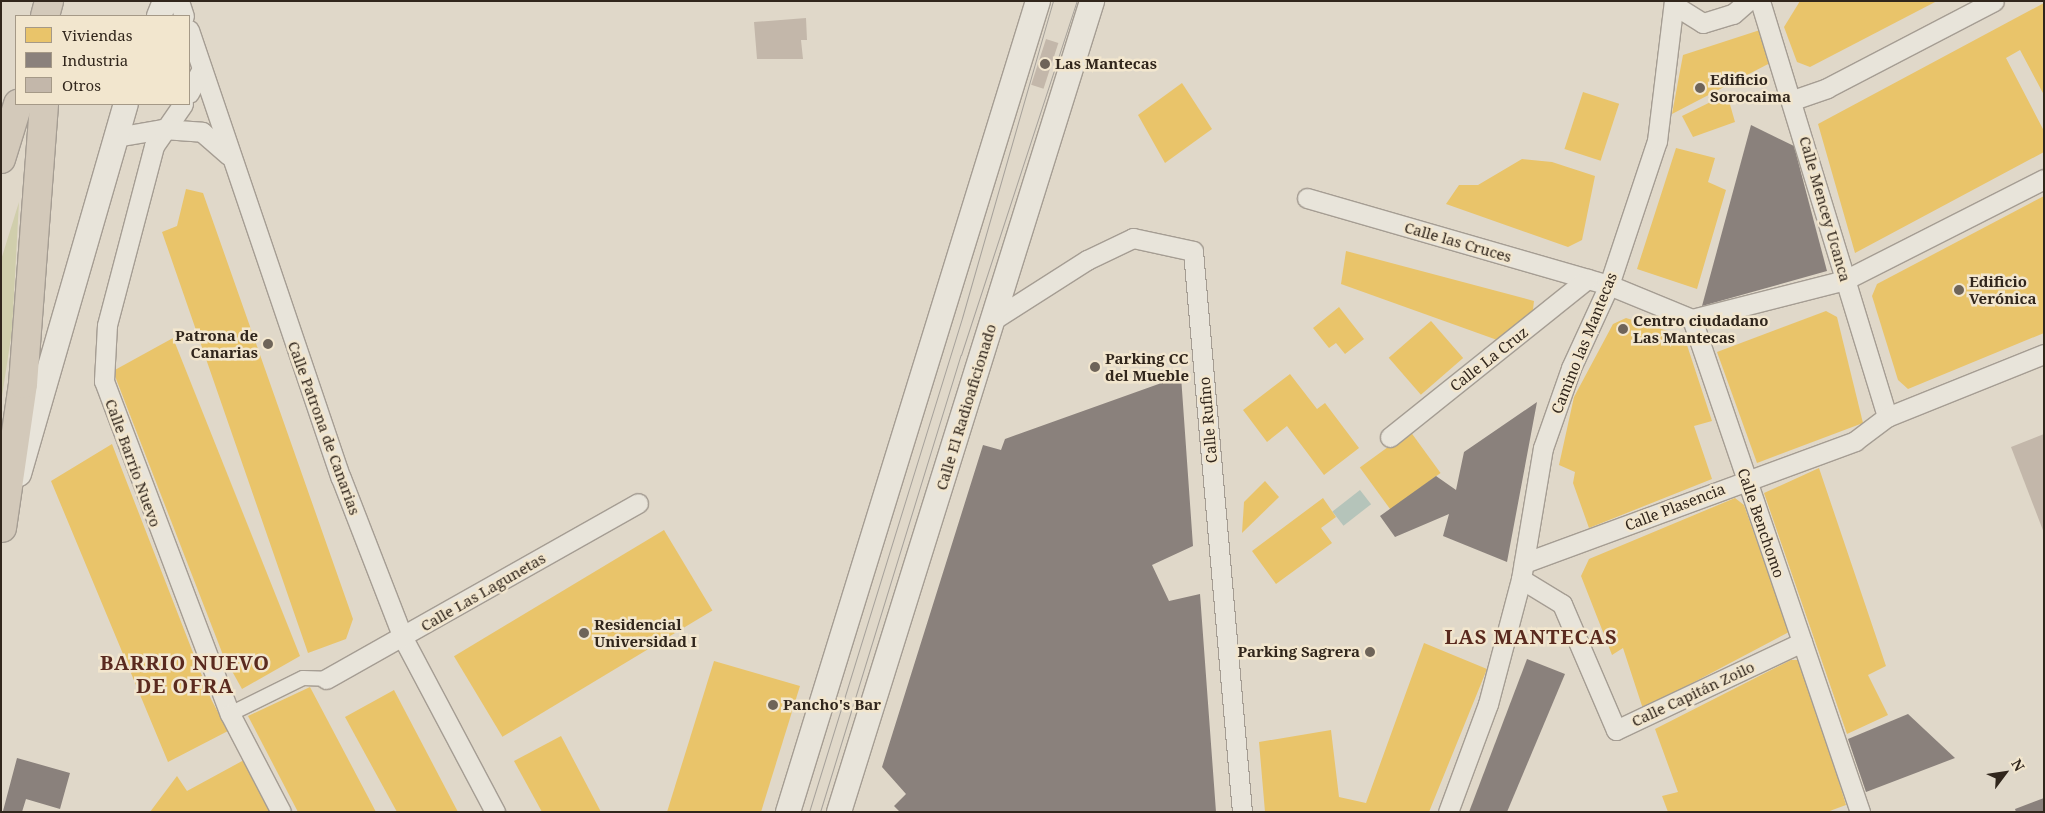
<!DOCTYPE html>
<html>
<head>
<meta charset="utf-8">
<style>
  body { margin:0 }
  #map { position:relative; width:2045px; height:813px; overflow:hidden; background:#e0d8c9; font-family:"Noto Serif",serif }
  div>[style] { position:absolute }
  .green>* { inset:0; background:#d0ceac }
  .water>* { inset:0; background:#b5c4ba; transform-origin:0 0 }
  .homes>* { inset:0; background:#e9c46a; transform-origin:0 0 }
  .industry>* { inset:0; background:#8a817c }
  .building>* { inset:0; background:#c3b7aa; transform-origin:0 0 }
  .roads { filter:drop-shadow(1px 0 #a59d93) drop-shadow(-1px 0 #a59d93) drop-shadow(0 1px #a59d93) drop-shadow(0 -1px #a59d93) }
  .pedestrian>* { height:14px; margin:-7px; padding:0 7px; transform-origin:7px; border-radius:7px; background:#e8e4da }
  .minor>* { height:19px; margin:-9.5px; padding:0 9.5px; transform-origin:9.5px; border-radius:9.5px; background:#e8e4da }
  .tertiary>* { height:24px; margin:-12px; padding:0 12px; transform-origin:12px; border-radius:12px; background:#e8e4da }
  .motorway>* { height:28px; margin:-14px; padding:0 14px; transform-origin:14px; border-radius:14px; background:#d3c9ba }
  .tram>* { height:1px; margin:-0.5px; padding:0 0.5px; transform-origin:0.5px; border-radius:0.5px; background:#a7a29b }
  .dots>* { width:14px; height:14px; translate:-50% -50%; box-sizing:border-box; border:2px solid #f2e6ce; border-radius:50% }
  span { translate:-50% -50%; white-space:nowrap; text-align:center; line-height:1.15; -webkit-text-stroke:5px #f2e6ce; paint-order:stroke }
  .poi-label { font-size:15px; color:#31261c; font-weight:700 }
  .left { translate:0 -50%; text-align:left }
  .right { translate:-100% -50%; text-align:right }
  .street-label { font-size:15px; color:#31261c }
  .district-label { font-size:20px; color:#5a2a1f; font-weight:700; letter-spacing:1px }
  .frame { position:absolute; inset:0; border:2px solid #31261c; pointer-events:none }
  .legend { position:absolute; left:15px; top:15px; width:175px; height:90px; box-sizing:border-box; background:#f2e6ce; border:1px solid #a59987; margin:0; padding:6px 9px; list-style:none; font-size:15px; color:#31261c }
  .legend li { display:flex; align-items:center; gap:10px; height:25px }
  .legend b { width:25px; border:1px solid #a59987 }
  .north { position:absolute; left:1980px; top:748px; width:50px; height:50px; -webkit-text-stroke:4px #f2e6ce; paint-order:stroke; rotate:59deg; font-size:14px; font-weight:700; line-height:20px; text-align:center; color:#31261c }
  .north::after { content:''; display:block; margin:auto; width:18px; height:22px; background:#31261c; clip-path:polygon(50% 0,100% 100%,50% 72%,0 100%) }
</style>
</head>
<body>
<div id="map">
  <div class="green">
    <div style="clip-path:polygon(19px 202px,12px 331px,1px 403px,1px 260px)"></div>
  </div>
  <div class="water">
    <div style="left:1360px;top:490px;width:18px;height:35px;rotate:52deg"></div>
  </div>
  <div class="homes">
    <div style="clip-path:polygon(1800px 1px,1937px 1px,1810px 67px,1797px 62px,1784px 27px)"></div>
    <div style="clip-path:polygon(2044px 3px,2044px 95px,2020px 50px,2006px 58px,2044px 131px,2044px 152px,1855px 253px,1818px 124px)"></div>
    <div style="clip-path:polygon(1760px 30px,1772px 62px,1672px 114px,1683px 55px)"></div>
    <div style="clip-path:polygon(1182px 83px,1212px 129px,1165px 163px,1138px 115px)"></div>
    <div style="left:1583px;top:92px;width:38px;height:60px;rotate:18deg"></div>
    <div style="clip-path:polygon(1727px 94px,1735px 122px,1693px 137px,1682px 116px)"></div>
    <div style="clip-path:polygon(1676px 148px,1715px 158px,1708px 182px,1726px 190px,1697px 289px,1637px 269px)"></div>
    <div style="clip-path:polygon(1522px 159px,1552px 162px,1595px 176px,1582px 240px,1568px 247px,1446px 204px,1459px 185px,1478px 185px)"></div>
    <div style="clip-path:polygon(186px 189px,203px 193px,353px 619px,346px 639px,308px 653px,162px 232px,177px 226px)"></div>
    <div style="clip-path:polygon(2044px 196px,2044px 333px,1908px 389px,1898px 380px,1872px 296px,1877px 284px)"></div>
    <div style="clip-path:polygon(1346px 251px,1534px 301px,1532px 318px,1500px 341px,1341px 284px)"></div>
    <div style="clip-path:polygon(1339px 307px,1364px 339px,1345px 354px,1336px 343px,1329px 348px,1313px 328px)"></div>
    <div style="clip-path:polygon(1826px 311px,1837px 317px,1863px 423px,1757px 463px,1717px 352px)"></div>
    <div style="clip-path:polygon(1626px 318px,1684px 336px,1712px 421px,1694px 426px,1712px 479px,1589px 528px,1573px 483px,1575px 472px,1559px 465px,1574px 397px,1613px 324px)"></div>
    <div style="left:1431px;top:321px;width:49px;height:56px;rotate:49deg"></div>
    <div style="clip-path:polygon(173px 338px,300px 656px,242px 689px,223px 655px,113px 371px)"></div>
    <div style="clip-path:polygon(1290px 374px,1317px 409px,1325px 403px,1359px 448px,1324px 475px,1287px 426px,1267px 442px,1243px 410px)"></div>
    <div style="left:1410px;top:431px;width:52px;height:62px;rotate:54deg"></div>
    <div style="clip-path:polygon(112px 444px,211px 699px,228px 731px,168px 762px,51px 481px)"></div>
    <div style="clip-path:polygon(1819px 468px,1886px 666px,1868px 675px,1888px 715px,1847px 734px,1764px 493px)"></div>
    <div style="clip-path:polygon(1265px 481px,1279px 497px,1242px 533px,1244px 502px)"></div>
    <div style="clip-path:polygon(1323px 498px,1336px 517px,1321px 528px,1332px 543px,1276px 584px,1252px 551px)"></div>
    <div style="clip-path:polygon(1735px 498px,1744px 505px,1789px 632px,1643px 709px,1623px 648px,1612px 655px,1581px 576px,1589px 559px)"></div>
    <div style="left:664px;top:530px;width:94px;height:245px;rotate:59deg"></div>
    <div style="clip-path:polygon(1424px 643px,1487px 669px,1429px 812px,1265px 812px,1259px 742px,1331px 730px,1339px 797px,1366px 803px)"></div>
    <div style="clip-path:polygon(1791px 660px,1802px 660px,1846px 805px,1827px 812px,1668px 812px,1662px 796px,1678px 792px,1655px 729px)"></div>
    <div style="clip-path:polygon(714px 661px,800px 686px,761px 812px,667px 812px)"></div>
    <div style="clip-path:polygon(310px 687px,376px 812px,298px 812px,248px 716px)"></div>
    <div style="clip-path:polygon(394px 690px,458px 812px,397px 812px,345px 717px)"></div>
    <div style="clip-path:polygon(561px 736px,601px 812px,542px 812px,514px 761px)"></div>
    <div style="clip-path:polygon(244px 760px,270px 812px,150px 812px,177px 776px,187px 791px)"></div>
  </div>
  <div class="industry">
    <div style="clip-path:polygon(1751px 125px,1794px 146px,1827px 271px,1702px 306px)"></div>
    <div style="clip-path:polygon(1181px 376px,1193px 546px,1152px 565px,1169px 601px,1200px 594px,1216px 812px,900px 812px,894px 806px,906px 794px,882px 767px,983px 445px,1001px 450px,1005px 439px)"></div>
    <div style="clip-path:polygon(1537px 402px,1507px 562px,1443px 536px,1449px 514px,1395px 537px,1380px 516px,1436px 476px,1456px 490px,1464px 452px)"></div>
    <div style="clip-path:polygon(1527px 659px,1565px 674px,1507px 812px,1469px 812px)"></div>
    <div style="clip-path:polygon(1908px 714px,1955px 758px,1866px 792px,1848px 739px)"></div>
    <div style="clip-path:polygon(17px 758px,70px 773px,60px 809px,26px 799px,22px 812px,3px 811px)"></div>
    <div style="clip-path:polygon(2044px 798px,2044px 812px,2016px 812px,2015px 809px)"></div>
  </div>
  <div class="building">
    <div style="clip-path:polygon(806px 18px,807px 40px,801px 40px,803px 59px,757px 59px,754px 22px)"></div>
    <div style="left:1046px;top:39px;width:13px;height:48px;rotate:18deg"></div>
    <div style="clip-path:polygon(2044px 434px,2044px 533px,2011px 447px)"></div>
  </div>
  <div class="roads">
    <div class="pedestrian">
      <div style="left:230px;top:714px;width:81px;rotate:-26.3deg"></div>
      <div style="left:303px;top:678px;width:23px;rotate:2deg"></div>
    </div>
    <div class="minor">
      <div style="left:179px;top:1px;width:16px;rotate:72deg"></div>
      <div style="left:1760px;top:1px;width:435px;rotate:73deg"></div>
      <div style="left:1674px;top:5px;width:34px;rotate:32deg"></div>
      <div style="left:1703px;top:23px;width:31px;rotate:-17deg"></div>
      <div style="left:1733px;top:14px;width:20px;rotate:-41deg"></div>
      <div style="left:189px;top:30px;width:473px;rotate:71.3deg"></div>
      <div style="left:341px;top:478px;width:172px;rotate:68.8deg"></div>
      <div style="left:403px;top:638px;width:197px;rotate:62.1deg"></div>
      <div style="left:189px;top:93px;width:27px;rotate:-62deg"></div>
      <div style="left:1793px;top:100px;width:36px;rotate:-19deg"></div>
      <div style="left:1827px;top:88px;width:188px;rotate:-27.5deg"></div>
      <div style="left:183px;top:104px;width:51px;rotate:124.6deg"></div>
      <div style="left:154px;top:146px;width:185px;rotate:104.7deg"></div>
      <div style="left:107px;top:325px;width:56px;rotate:93.1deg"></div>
      <div style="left:104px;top:381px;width:356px;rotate:69.3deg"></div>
      <div style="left:230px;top:714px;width:110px;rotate:62.5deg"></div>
      <div style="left:116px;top:137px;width:48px;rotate:-9.7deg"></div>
      <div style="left:163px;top:129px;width:39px;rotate:4deg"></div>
      <div style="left:202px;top:132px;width:35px;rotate:41deg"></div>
      <div style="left:1307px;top:198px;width:314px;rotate:16.1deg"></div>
      <div style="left:1609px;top:285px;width:90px;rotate:22.3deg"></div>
      <div style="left:1692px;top:319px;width:521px;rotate:71.18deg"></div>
      <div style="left:1692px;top:319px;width:158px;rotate:-14.3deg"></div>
      <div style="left:1845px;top:280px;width:223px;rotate:-26.9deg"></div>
      <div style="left:993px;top:320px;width:112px;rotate:-32.6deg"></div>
      <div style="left:1087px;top:260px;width:51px;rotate:-25.6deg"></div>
      <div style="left:1133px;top:238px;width:61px;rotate:12.2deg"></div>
      <div style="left:1193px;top:251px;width:563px;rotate:85.01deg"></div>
      <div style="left:1390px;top:437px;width:253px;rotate:-38.7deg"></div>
      <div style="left:1524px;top:563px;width:353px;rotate:-20.2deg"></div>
      <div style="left:1855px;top:441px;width:40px;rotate:-37deg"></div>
      <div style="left:1887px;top:417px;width:169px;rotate:-21.9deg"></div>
      <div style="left:1521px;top:579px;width:48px;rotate:31.4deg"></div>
      <div style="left:1562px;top:604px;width:137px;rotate:66.8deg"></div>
      <div style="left:1616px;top:730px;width:206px;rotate:-25.3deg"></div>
      <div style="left:326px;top:679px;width:358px;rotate:-29.4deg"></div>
      <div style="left:1448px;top:812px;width:115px;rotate:-69.7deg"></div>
      <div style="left:1488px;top:704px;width:129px;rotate:-75.2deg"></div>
      <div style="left:1521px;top:579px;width:133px;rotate:-80.5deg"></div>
      <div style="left:1543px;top:448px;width:85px;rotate:-70.7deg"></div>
      <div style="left:1571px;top:368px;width:91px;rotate:-65.4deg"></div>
      <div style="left:1609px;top:285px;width:152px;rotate:-71.6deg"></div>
      <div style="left:1657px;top:141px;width:141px;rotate:-83.1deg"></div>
    </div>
    <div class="tertiary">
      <div style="left:159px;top:16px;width:16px;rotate:-68deg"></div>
      <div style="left:19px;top:474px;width:385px;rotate:-73.9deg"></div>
      <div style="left:788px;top:812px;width:849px;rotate:-72.87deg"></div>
      <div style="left:839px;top:812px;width:850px;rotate:-72.67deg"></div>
    </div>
    <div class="motorway">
      <div style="left:45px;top:16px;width:16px;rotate:-75deg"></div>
      <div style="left:1px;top:159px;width:58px;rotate:-72.8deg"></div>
      <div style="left:2px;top:528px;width:146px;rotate:-81.7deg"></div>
      <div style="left:23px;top:384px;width:281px;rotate:-85.7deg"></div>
    </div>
  </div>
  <div class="tram">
    <div style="left:809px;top:812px;width:517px;rotate:-72.79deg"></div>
    <div style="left:962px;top:318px;width:330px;rotate:-74deg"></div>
    <div style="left:820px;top:812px;width:478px;rotate:-72.9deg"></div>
    <div style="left:961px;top:355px;width:373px;rotate:-71.9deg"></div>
  </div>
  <div class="dots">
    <div style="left:1045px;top:64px;background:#6e6459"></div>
    <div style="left:1700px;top:88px;background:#6e6459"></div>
    <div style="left:1959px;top:290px;background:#6e6459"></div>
    <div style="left:1623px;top:329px;background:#6e6459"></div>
    <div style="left:268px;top:344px;background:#6e6459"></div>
    <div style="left:1095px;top:367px;background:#6e6459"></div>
    <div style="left:584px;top:633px;background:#6e6459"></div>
    <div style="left:1370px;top:652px;background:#6e6459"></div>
    <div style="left:773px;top:705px;background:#6e6459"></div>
  </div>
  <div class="poi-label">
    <span class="left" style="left:1055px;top:64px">Las Mantecas</span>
    <span class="left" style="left:1710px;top:88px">Edificio<br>Sorocaima</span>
    <span class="left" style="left:1969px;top:290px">Edificio<br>Verónica</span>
    <span class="left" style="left:1633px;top:329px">Centro ciudadano<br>Las Mantecas</span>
    <span class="right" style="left:258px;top:344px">Patrona de<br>Canarias</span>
    <span class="left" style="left:1105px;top:367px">Parking CC<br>del Mueble</span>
    <span class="left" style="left:594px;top:633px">Residencial<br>Universidad I</span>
    <span class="right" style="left:1360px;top:652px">Parking Sagrera</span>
    <span class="left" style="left:783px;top:705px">Pancho's Bar</span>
  </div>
  <div class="street-label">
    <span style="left:1825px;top:209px;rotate:74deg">Calle Mencey Ucanca</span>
    <span style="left:1458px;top:242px;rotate:16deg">Calle las Cruces</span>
    <span style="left:1584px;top:343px;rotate:-68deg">Camino las Mantecas</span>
    <span style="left:1489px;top:359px;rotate:-38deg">Calle La Cruz</span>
    <span style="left:966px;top:407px;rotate:-73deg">Calle El Radioaficionado</span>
    <span style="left:1208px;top:420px;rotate:-95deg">Calle Rufino</span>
    <span style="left:324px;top:428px;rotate:70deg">Calle Patrona de Canarias</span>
    <span style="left:133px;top:463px;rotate:70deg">Calle Barrio Nuevo</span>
    <span style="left:1675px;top:507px;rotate:-21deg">Calle Plasencia</span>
    <span style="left:1761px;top:523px;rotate:71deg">Calle Benchomo</span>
    <span style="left:483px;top:592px;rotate:-30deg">Calle Las Lagunetas</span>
    <span style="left:1693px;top:694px;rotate:-25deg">Calle Capitán Zoilo</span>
  </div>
  <div class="district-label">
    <span style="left:1531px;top:636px">LAS MANTECAS</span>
    <span style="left:185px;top:674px">BARRIO NUEVO<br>DE OFRA</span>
  </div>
  <div class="frame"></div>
  <ul class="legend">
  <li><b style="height:14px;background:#e9c46a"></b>Viviendas</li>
  <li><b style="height:14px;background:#8a817c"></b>Industria</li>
  <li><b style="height:14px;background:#c3b7aa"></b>Otros</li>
  </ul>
  <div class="north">N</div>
</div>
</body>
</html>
